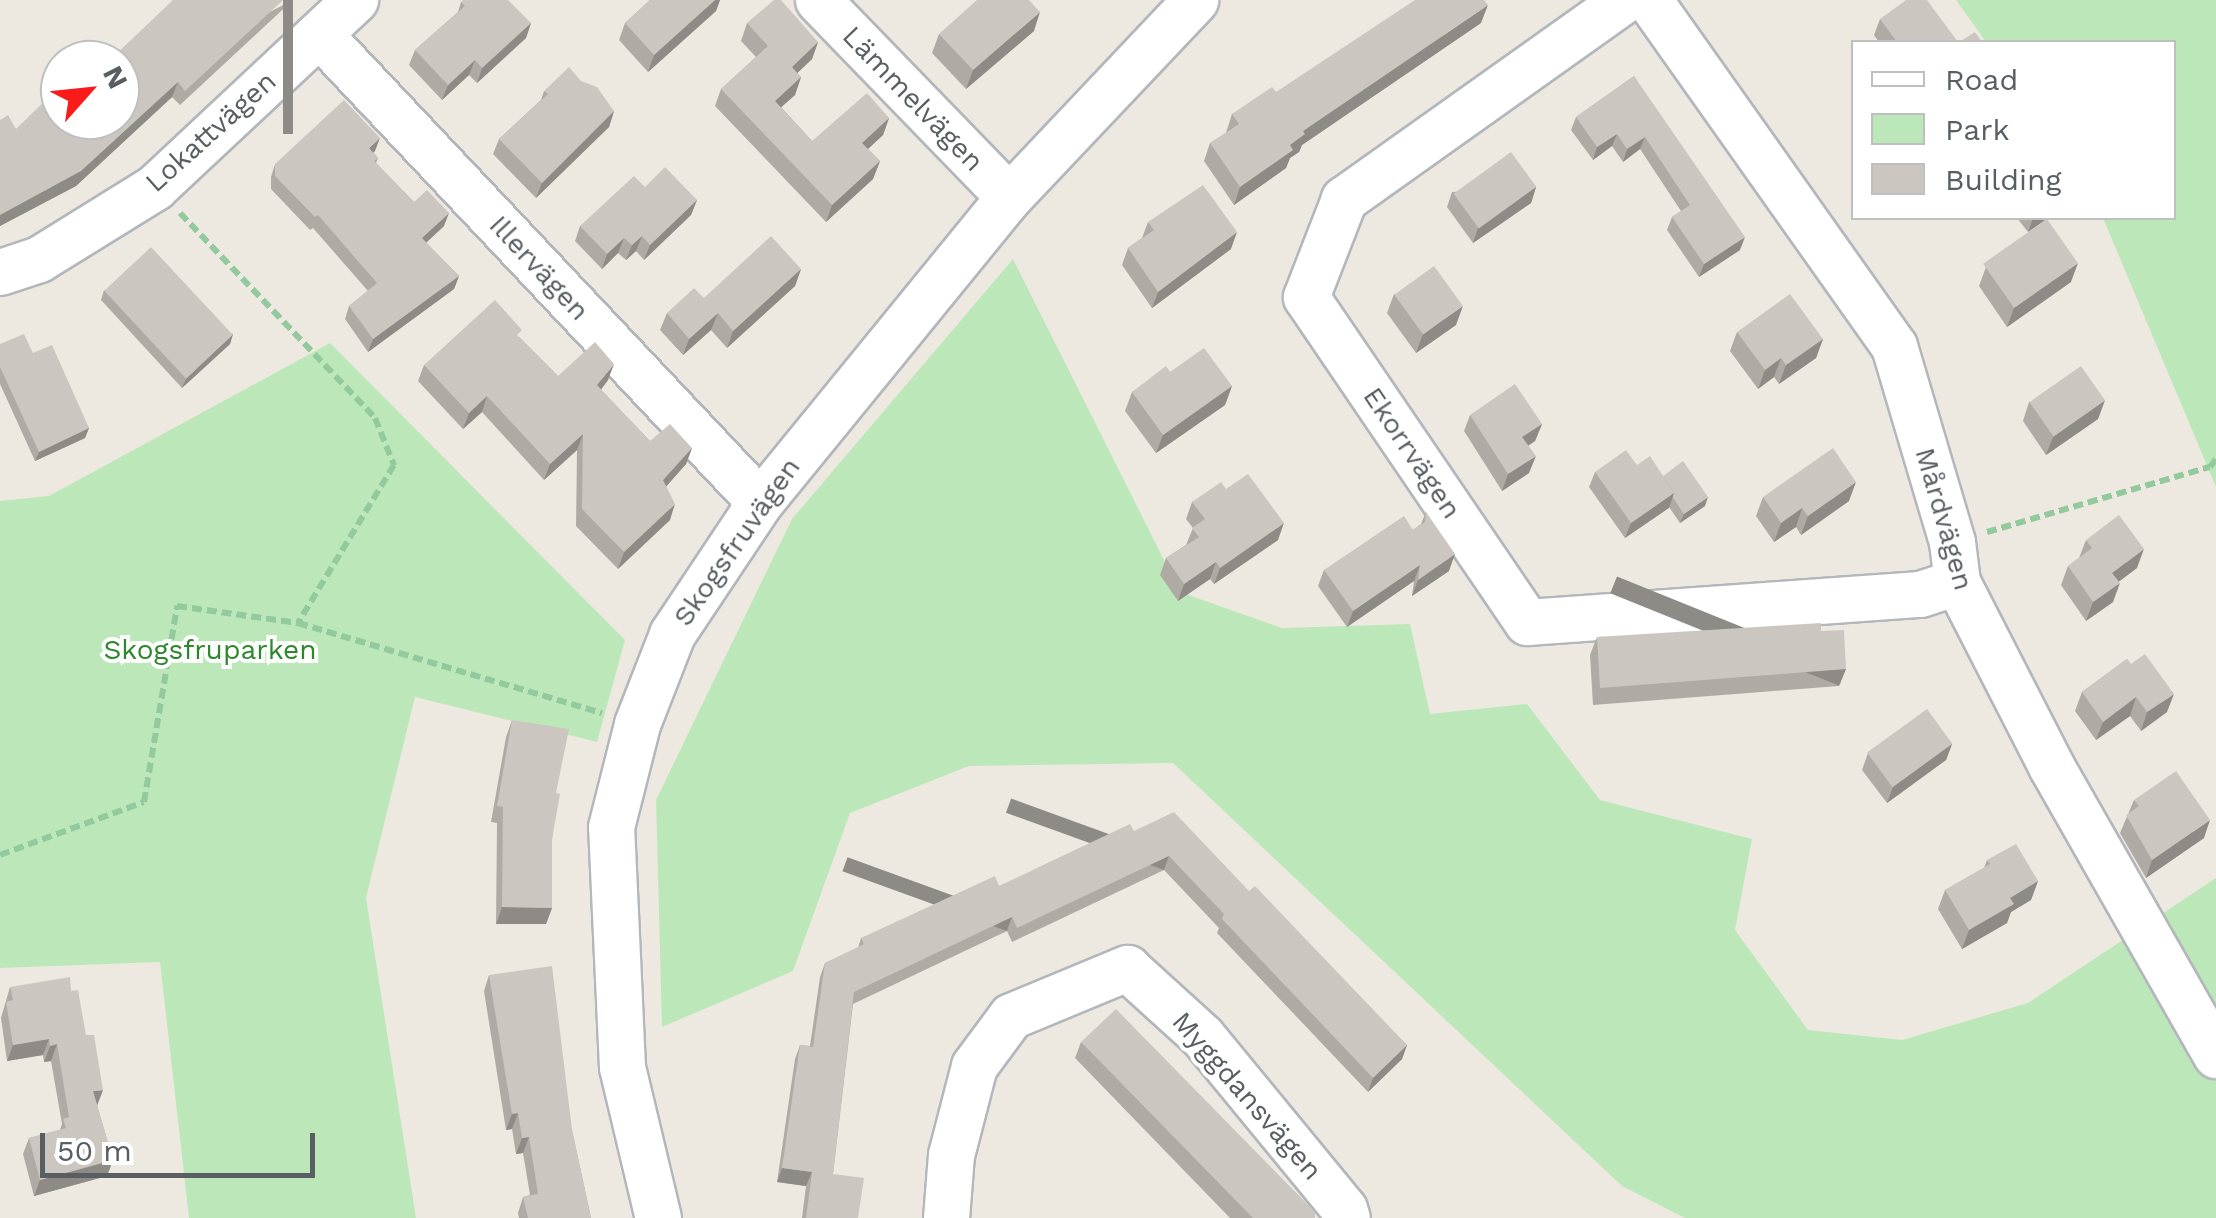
<!DOCTYPE html>
<html>
<head>
<meta charset="utf-8">
<style>
  body { margin:0 }
  #map { position:relative; width:2216px; height:1218px; overflow:hidden; background:#eee9e0; font-family:"Work Sans",sans-serif }
  div>[style] { position:absolute }
  .green>* { inset:0; background:#bce8b9 }
  .path>* { height:6px; margin-top:-3px; transform-origin:0; background:repeating-linear-gradient(90deg,#92ca9d 0 10px,transparent 0 15px) }
  .roads { filter:drop-shadow(2px 0 #b3b7bc) drop-shadow(-2px 0 #b3b7bc) drop-shadow(0 2px #b3b7bc) drop-shadow(0 -2px #b3b7bc) }
  .minor>* { height:45px; margin:-22.5px; padding:0 22.5px; transform-origin:22.5px; border-radius:22.5px; background:#fff }
  .wall>* { inset:0; background:#afaaa4 }
  .shaded-wall>* { inset:0; background:#8e8b86; transform-origin:0 0 }
  .building>* { inset:0; background:#cbc6bf; transform-origin:0 0 }
  span { translate:-50% -50%; white-space:nowrap; text-align:center; line-height:1.15; -webkit-text-stroke:8px #fff; paint-order:stroke }
  .street-label { font-size:28px; color:#595e63 }
  .park-label { font-size:28px; color:#2e872c }
  .legend { position:absolute; left:1851px; top:40px; width:325px; height:180px; box-sizing:border-box; background:#fff; border:2px solid #bdbfc1; margin:0; padding:12px 18px; list-style:none; font-size:30px; color:#595e63 }
  .legend li { display:flex; align-items:center; gap:20px; height:50px }
  .legend b { width:50px; border:2px solid #bdbfc1 }
  .north { position:absolute; left:40px; top:40px; width:100px; height:100px; box-sizing:border-box; background:#fff; border:2px solid #bdbfc1; border-radius:50%; rotate:63deg; font-size:28px; font-weight:700; line-height:40px; text-align:center; color:#595e63 }
  .north::after { content:''; display:block; margin:auto; width:35px; height:45px; background:#fa1a19; clip-path:polygon(50% 0,100% 100%,50% 72%,0 100%) }
  .scale { position:absolute; left:40px; top:1133px; width:275px; height:45px; box-sizing:border-box; border:5px solid #595e63; border-top:0; padding-left:12px; font-size:30px; line-height:35px; white-space:nowrap; color:#595e63; -webkit-text-stroke:8px #fff; paint-order:stroke }
</style>
</head>
<body>
<div id="map">
  <div class="green">
    <div style="clip-path:polygon(1956px 0,2216px 0,2216px 487px,2103px 218px,2174px 218px,2174px 42px,1986px 42px)"></div>
    <div style="clip-path:polygon(1013px 259px,1180px 592px,1282px 628px,1410px 624px,1430px 714px,1527px 704px,1600px 800px,1752px 839px,1735px 930px,1808px 1030px,1902px 1040px,2028px 1003px,2216px 878px,2216px 1218px,1685px 1218px,1622px 1186px,1173px 763px,969px 766px,850px 813px,793px 971px,662px 1027px,656px 800px,792px 519px)"></div>
    <div style="clip-path:polygon(330px 343px,625px 640px,597px 742px,415px 697px,366px 898px,416px 1218px,189px 1218px,160px 962px,0 968px,0 501px,49px 496px)"></div>
  </div>
  <div class="path">
    <div style="left:180px;top:213px;width:283px;rotate:46.4deg"></div>
    <div style="left:375px;top:418px;width:51px;rotate:68deg"></div>
    <div style="left:394px;top:465px;width:185px;rotate:121.3deg"></div>
    <div style="left:1987px;top:532px;width:232px;rotate:-16.3deg"></div>
    <div style="left:2210px;top:467px;width:10px;rotate:-53deg"></div>
    <div style="left:0;top:855px;width:153px;rotate:-20.2deg"></div>
    <div style="left:144px;top:802px;width:199px;rotate:-80.4deg"></div>
    <div style="left:177px;top:606px;width:122px;rotate:8deg"></div>
    <div style="left:298px;top:623px;width:317px;rotate:16.5deg"></div>
  </div>
  <div class="roads">
    <div class="minor">
      <div style="left:818px;top:0;width:274px;rotate:45.9deg"></div>
      <div style="left:1624px;top:0;width:344px;rotate:144.6deg"></div>
      <div style="left:1344px;top:199px;width:105px;rotate:111.2deg"></div>
      <div style="left:1306px;top:297px;width:393px;rotate:55.8deg"></div>
      <div style="left:1527px;top:622px;width:394px;rotate:-4.1deg"></div>
      <div style="left:1920px;top:594px;width:39px;rotate:-18deg"></div>
      <div style="left:1649px;top:0;width:424px;rotate:54.7deg"></div>
      <div style="left:1894px;top:346px;width:204px;rotate:73.5deg"></div>
      <div style="left:1952px;top:542px;width:40px;rotate:82.9deg"></div>
      <div style="left:1957px;top:582px;width:207px;rotate:62.9deg"></div>
      <div style="left:2051px;top:766px;width:333px;rotate:60.3deg"></div>
      <div style="left:319px;top:34px;width:643px;rotate:46.7deg"></div>
      <div style="left:0;top:272px;width:41px;rotate:-18.4deg"></div>
      <div style="left:39px;top:259px;width:137px;rotate:-31.8deg"></div>
      <div style="left:155px;top:187px;width:274px;rotate:-43.1deg"></div>
      <div style="left:658px;top:1218px;width:155px;rotate:-103.4deg"></div>
      <div style="left:622px;top:1067px;width:240px;rotate:-92.6deg"></div>
      <div style="left:611px;top:827px;width:106px;rotate:-75.8deg"></div>
      <div style="left:637px;top:724px;width:97px;rotate:-68.7deg"></div>
      <div style="left:672px;top:634px;width:159px;rotate:-56.3deg"></div>
      <div style="left:760px;top:502px;width:394px;rotate:-50.8deg"></div>
      <div style="left:1009px;top:197px;width:271px;rotate:-46.6deg"></div>
      <div style="left:946px;top:1218px;width:63px;rotate:-85.5deg"></div>
      <div style="left:951px;top:1155px;width:92px;rotate:-75.5deg"></div>
      <div style="left:974px;top:1066px;width:62px;rotate:-53.5deg"></div>
      <div style="left:1011px;top:1016px;width:126px;rotate:-22.5deg"></div>
      <div style="left:1127px;top:968px;width:101px;rotate:42.2deg"></div>
      <div style="left:1202px;top:1036px;width:224px;rotate:50.6deg"></div>
      <div style="left:1344px;top:1209px;width:9px;rotate:72deg"></div>
    </div>
  </div>
  <div class="wall">
    <div style="clip-path:polygon(293px 0,180px 105px,172px 97px,76px 186px,0 226px,0 120px,16px 129px,60px 120px)"></div>
    <div style="clip-path:polygon(650px 0,720px 0,716px 11px,648px 72px,619px 40px,625px 23px)"></div>
    <div style="clip-path:polygon(461px 2px,531px 23px,526px 38px,477px 83px,469px 75px,442px 100px,409px 65px,415px 50px,458px 12px)"></div>
    <div style="clip-path:polygon(1880px 19px,1958px 42px,1879px 42px,1874px 35px)"></div>
    <div style="clip-path:polygon(747px 23px,818px 42px,812px 59px,797px 73px,801px 77px,795px 95px,781px 107px,812px 141px,889px 118px,883px 135px,868px 149px,880px 161px,873px 179px,826px 222px,715px 106px,721px 89px,756px 57px,741px 41px)"></div>
    <div style="clip-path:polygon(1481px 23px,1302px 145px,1299px 152px,1290px 158px,1286px 168px,1234px 205px,1204px 161px,1210px 143px,1226px 133px,1232px 114px,1276px 92px)"></div>
    <div style="clip-path:polygon(1034px 31px,966px 89px,932px 53px,939px 34px)"></div>
    <div style="clip-path:polygon(1634px 76px,1740px 250px,1699px 277px,1667px 230px,1672px 217px,1681px 211px,1640px 149px,1623px 162px,1612px 146px,1593px 160px,1571px 130px,1576px 117px)"></div>
    <div style="clip-path:polygon(581px 81px,614px 111px,609px 127px,536px 198px,493px 154px,499px 139px,541px 100px,544px 91px)"></div>
    <div style="clip-path:polygon(375px 151px,373px 152px,378px 158px,376px 163px,414px 202px,444px 226px,426px 243px,459px 276px,454px 289px,368px 352px,345px 319px,349px 306px,368px 291px,313px 228px,310px 230px,271px 189px,271px 177px,275px 164px)"></div>
    <div style="clip-path:polygon(645px 187px,697px 200px,691px 215px,644px 260px,636px 251px,626px 260px,618px 253px,602px 269px,575px 241px,580px 226px)"></div>
    <div style="clip-path:polygon(1536px 187px,1531px 203px,1473px 243px,1447px 207px,1452px 192px)"></div>
    <div style="clip-path:polygon(2017px 218px,2048px 218px,2028px 232px)"></div>
    <div style="clip-path:polygon(1148px 222px,1231px 249px,1152px 308px,1122px 265px,1128px 248px,1142px 238px)"></div>
    <div style="clip-path:polygon(1986px 267px,2071px 282px,2007px 327px,1979px 286px)"></div>
    <div style="clip-path:polygon(801px 269px,795px 286px,727px 348px,711px 330px,683px 355px,660px 330px,667px 313px,704px 298px)"></div>
    <div style="clip-path:polygon(104px 290px,233px 334px,230px 344px,182px 388px,101px 300px)"></div>
    <div style="clip-path:polygon(1394px 294px,1456px 325px,1416px 353px,1387px 313px)"></div>
    <div style="clip-path:polygon(1737px 332px,1823px 339px,1816px 358px,1779px 384px,1774px 377px,1758px 389px,1730px 351px)"></div>
    <div style="clip-path:polygon(519px 337px,558px 376px,608px 380px,601px 390px,650px 441px,692px 448px,686px 464px,666px 486px,670px 520px,618px 569px,576px 526px,577px 450px,544px 480px,482px 412px,463px 429px,418px 381px,424px 365px)"></div>
    <div style="clip-path:polygon(0 344px,89px 428px,85px 438px,35px 461px,0 384px)"></div>
    <div style="clip-path:polygon(1170px 372px,1232px 386px,1225px 405px,1156px 453px,1125px 411px,1132px 392px)"></div>
    <div style="clip-path:polygon(2105px 400px,2098px 419px,2046px 455px,2023px 421px,2029px 402px)"></div>
    <div style="clip-path:polygon(1470px 415px,1542px 424px,1535px 441px,1528px 446px,1529px 473px,1502px 491px,1464px 431px)"></div>
    <div style="clip-path:polygon(1637px 465px,1663px 476px,1705px 506px,1680px 523px,1669px 507px,1625px 538px,1589px 487px,1595px 472px)"></div>
    <div style="clip-path:polygon(1226px 489px,1278px 540px,1214px 584px,1210px 579px,1178px 601px,1160px 575px,1166px 558px,1186px 545px,1193px 528px,1186px 519px,1192px 502px)"></div>
    <div style="clip-path:polygon(1763px 497px,1849px 501px,1801px 535px,1796px 527px,1774px 542px,1756px 516px)"></div>
    <div style="clip-path:polygon(1426px 512px,1449px 571px,1412px 596px,1414px 581px,1347px 627px,1318px 586px,1324px 570px,1413px 530px,1421px 524px)"></div>
    <div style="clip-path:polygon(2086px 540px,2137px 568px,2118px 582px,2113px 602px,2086px 621px,2061px 585px,2068px 566px,2079px 558px)"></div>
    <div style="clip-path:polygon(1821px 631px,1839px 686px,1593px 705px,1590px 655px,1597px 637px)"></div>
    <div style="clip-path:polygon(2127px 659px,2167px 712px,2141px 731px,2130px 716px,2096px 740px,2075px 711px,2082px 692px)"></div>
    <div style="clip-path:polygon(512px 720px,556px 793px,552px 839px,552px 908px,546px 924px,496px 924px,497px 823px,491px 822px,506px 737px)"></div>
    <div style="clip-path:polygon(1952px 744px,1946px 760px,1887px 803px,1862px 770px,1868px 753px)"></div>
    <div style="clip-path:polygon(2134px 800px,2204px 838px,2146px 878px,2120px 833px)"></div>
    <div style="clip-path:polygon(1134px 831px,1249px 891px,1407px 1045px,1402px 1059px,1368px 1092px,1217px 933px,1219px 928px,1164px 870px,1012px 942px,1007px 931px,853px 1004px,833px 1174px,858px 1218px,802px 1218px,806px 1186px,777px 1182px,795px 1059px,800px 1045px,810px 1046px,820px 977px,825px 963px,858px 948px,861px 938px,999px 886px)"></div>
    <div style="clip-path:polygon(1987px 860px,2038px 881px,2031px 900px,2011px 912px,2007px 923px,1962px 949px,1938px 909px,1945px 890px,1984px 868px)"></div>
    <div style="clip-path:polygon(489px 975px,572px 1130px,591px 1218px,519px 1218px,518px 1213px,523px 1197px,530px 1195px,523px 1153px,516px 1154px,512px 1129px,506px 1130px,484px 991px)"></div>
    <div style="clip-path:polygon(10px 987px,71px 991px,97px 1105px,113px 1160px,107px 1176px,34px 1196px,23px 1154px,29px 1138px,60px 1130px,62px 1124px,51px 1061px,44px 1062px,43px 1055px,7px 1061px,1px 1018px)"></div>
    <div style="clip-path:polygon(1081px 1042px,1315px 1218px,1230px 1218px,1075px 1058px)"></div>
  </div>
  <div class="shaded-wall">
    <div style="left:283px;top:0;width:10px;height:134px"></div>
    <div style="clip-path:polygon(715px 0,720px 0,716px 11px,648px 72px,654px 55px)"></div>
    <div style="clip-path:polygon(1488px 5px,1481px 23px,1302px 145px,1299px 152px,1290px 158px,1286px 168px,1234px 205px,1240px 187px,1290px 145px,1303px 131px)"></div>
    <div style="clip-path:polygon(1040px 12px,1034px 31px,966px 89px,973px 70px)"></div>
    <div style="clip-path:polygon(531px 23px,526px 38px,477px 83px,482px 68px)"></div>
    <div style="clip-path:polygon(818px 42px,812px 59px,786px 84px,792px 67px)"></div>
    <div style="clip-path:polygon(475px 60px,469px 75px,442px 100px,448px 85px)"></div>
    <div style="clip-path:polygon(801px 77px,795px 95px,769px 118px,775px 101px)"></div>
    <div style="clip-path:polygon(178px 82px,172px 97px,76px 186px,0 226px,0 215px)"></div>
    <div style="clip-path:polygon(614px 111px,609px 127px,536px 198px,542px 183px)"></div>
    <div style="clip-path:polygon(889px 118px,883px 135px,856px 160px,862px 143px)"></div>
    <div style="clip-path:polygon(1617px 134px,1612px 146px,1593px 160px,1597px 147px)"></div>
    <div style="clip-path:polygon(1645px 137px,1640px 149px,1623px 162px,1627px 149px)"></div>
    <div style="clip-path:polygon(380px 138px,375px 151px,364px 161px,369px 148px)"></div>
    <div style="clip-path:polygon(880px 161px,873px 179px,826px 222px,832px 205px)"></div>
    <div style="clip-path:polygon(1536px 187px,1531px 203px,1473px 243px,1478px 228px)"></div>
    <div style="clip-path:polygon(697px 200px,691px 215px,644px 260px,650px 245px)"></div>
    <div style="clip-path:polygon(449px 213px,444px 226px,417px 251px,422px 238px)"></div>
    <div style="clip-path:polygon(2033px 218px,2048px 218px,2028px 232px)"></div>
    <div style="clip-path:polygon(1237px 232px,1231px 249px,1152px 308px,1158px 292px)"></div>
    <div style="clip-path:polygon(642px 236px,636px 251px,626px 260px,632px 245px)"></div>
    <div style="clip-path:polygon(1745px 237px,1740px 250px,1699px 277px,1704px 264px)"></div>
    <div style="clip-path:polygon(624px 238px,618px 253px,602px 269px,607px 254px)"></div>
    <div style="clip-path:polygon(2078px 263px,2071px 282px,2007px 327px,2014px 308px)"></div>
    <div style="clip-path:polygon(801px 269px,795px 286px,727px 348px,733px 331px)"></div>
    <div style="clip-path:polygon(459px 276px,454px 289px,368px 352px,373px 339px)"></div>
    <div style="clip-path:polygon(1463px 306px,1456px 325px,1416px 353px,1423px 334px)"></div>
    <div style="clip-path:polygon(718px 313px,711px 330px,683px 355px,689px 339px)"></div>
    <div style="clip-path:polygon(233px 334px,230px 344px,182px 388px,186px 379px)"></div>
    <div style="clip-path:polygon(1823px 339px,1816px 358px,1779px 384px,1786px 365px)"></div>
    <div style="clip-path:polygon(1781px 358px,1774px 377px,1758px 389px,1765px 370px)"></div>
    <div style="clip-path:polygon(614px 364px,608px 380px,591px 402px,597px 385px)"></div>
    <div style="clip-path:polygon(1232px 386px,1225px 405px,1156px 453px,1163px 435px)"></div>
    <div style="clip-path:polygon(487px 396px,482px 412px,463px 429px,469px 413px)"></div>
    <div style="clip-path:polygon(2105px 400px,2098px 419px,2046px 455px,2053px 437px)"></div>
    <div style="clip-path:polygon(1542px 424px,1535px 441px,1516px 453px,1522px 437px)"></div>
    <div style="clip-path:polygon(89px 428px,85px 438px,35px 461px,39px 452px)"></div>
    <div style="clip-path:polygon(583px 434px,577px 450px,544px 480px,550px 464px)"></div>
    <div style="clip-path:polygon(692px 448px,686px 464px,657px 497px,663px 480px)"></div>
    <div style="clip-path:polygon(1536px 456px,1529px 473px,1502px 491px,1508px 474px)"></div>
    <div style="clip-path:polygon(1856px 482px,1849px 501px,1801px 535px,1808px 516px)"></div>
    <div style="clip-path:polygon(1674px 493px,1669px 508px,1625px 538px,1631px 523px)"></div>
    <div style="clip-path:polygon(1708px 497px,1705px 506px,1680px 523px,1684px 514px)"></div>
    <div style="clip-path:polygon(675px 504px,670px 520px,618px 569px,624px 552px)"></div>
    <div style="clip-path:polygon(1802px 508px,1796px 527px,1774px 542px,1781px 523px)"></div>
    <div style="clip-path:polygon(1284px 523px,1278px 540px,1214px 584px,1220px 568px)"></div>
    <div style="clip-path:polygon(2144px 549px,2137px 568px,2105px 592px,2112px 573px)"></div>
    <div style="clip-path:polygon(1455px 554px,1449px 571px,1412px 596px,1418px 580px)"></div>
    <div style="clip-path:polygon(1216px 562px,1210px 579px,1178px 601px,1184px 584px)"></div>
    <div style="clip-path:polygon(1420px 565px,1414px 581px,1347px 627px,1353px 611px)"></div>
    <div style="clip-path:polygon(2120px 583px,2113px 602px,2086px 621px,2093px 602px)"></div>
    <div style="left:1846px;top:669px;width:18px;height:247px;rotate:112deg"></div>
    <div style="clip-path:polygon(2174px 694px,2167px 712px,2141px 731px,2147px 712px)"></div>
    <div style="clip-path:polygon(2136px 697px,2130px 716px,2096px 740px,2103px 722px)"></div>
    <div style="clip-path:polygon(1952px 744px,1946px 760px,1887px 803px,1893px 787px)"></div>
    <div style="clip-path:polygon(2210px 820px,2204px 838px,2146px 878px,2152px 860px)"></div>
    <div style="left:1169px;top:856px;width:15px;height:168px;rotate:110deg"></div>
    <div style="clip-path:polygon(2038px 881px,2031px 900px,2011px 912px,2007px 923px,1962px 949px,1969px 930px,2010px 898px)"></div>
    <div style="clip-path:polygon(502px 907px,552px 908px,546px 924px,496px 924px)"></div>
    <div style="left:1012px;top:917px;width:15px;height:175px;rotate:110deg"></div>
    <div style="clip-path:polygon(49px 1039px,43px 1055px,7px 1061px,13px 1045px)"></div>
    <div style="clip-path:polygon(57px 1044px,51px 1061px,44px 1062px,50px 1046px)"></div>
    <div style="clip-path:polygon(1407px 1045px,1402px 1059px,1368px 1092px,1373px 1078px)"></div>
    <div style="clip-path:polygon(103px 1090px,97px 1106px,93px 1091px)"></div>
    <div style="clip-path:polygon(518px 1113px,512px 1129px,506px 1130px,512px 1114px)"></div>
    <div style="clip-path:polygon(529px 1137px,523px 1153px,516px 1154px,522px 1138px)"></div>
    <div style="clip-path:polygon(113px 1160px,107px 1176px,34px 1196px,40px 1180px)"></div>
    <div style="clip-path:polygon(782px 1168px,812px 1172px,806px 1186px,777px 1182px)"></div>
  </div>
  <div class="building">
    <div style="clip-path:polygon(173px 0,283px 0,185px 91px,178px 82px,81px 171px,0 215px,0 120px,8px 115px,16px 129px,59px 87px,60px 120px,120px 120px,120px 60px,110px 60px)"></div>
    <div style="clip-path:polygon(463px 0,508px 0,531px 23px,482px 68px,475px 60px,448px 85px,415px 50px,465px 6px,461px 2px)"></div>
    <div style="clip-path:polygon(650px 0,715px 0,654px 55px,625px 23px)"></div>
    <div style="clip-path:polygon(774px 0,781px 0,818px 42px,792px 67px,801px 77px,775px 101px,812px 141px,867px 93px,889px 118px,862px 143px,880px 161px,832px 205px,721px 89px,768px 46px,747px 23px)"></div>
    <div style="clip-path:polygon(977px 0,1029px 0,1040px 12px,973px 70px,939px 34px)"></div>
    <div style="clip-path:polygon(1415px 0,1484px 0,1488px 5px,1303px 131px,1305px 134px,1290px 145px,1293px 150px,1240px 187px,1210px 143px,1239px 124px,1232px 114px,1272px 87px,1276px 92px)"></div>
    <div style="clip-path:polygon(1906px 0,1927px 0,1958px 42px,1897px 42px,1880px 19px)"></div>
    <div style="clip-path:polygon(1975px 32px,1982px 42px,1959px 42px)"></div>
    <div style="clip-path:polygon(569px 67px,581px 81px,597px 87px,614px 111px,542px 183px,499px 139px,548px 94px,544px 91px)"></div>
    <div style="clip-path:polygon(1634px 76px,1745px 237px,1704px 264px,1672px 217px,1690px 205px,1645px 137px,1627px 149px,1617px 134px,1597px 147px,1576px 117px)"></div>
    <div style="clip-path:polygon(344px 100px,380px 138px,369px 148px,378px 158px,374px 161px,414px 202px,427px 190px,449px 213px,422px 238px,459px 276px,373px 339px,349px 306px,377px 283px,318px 215px,315px 217px,275px 176px,275px 164px)"></div>
    <div style="left:1511px;top:152px;width:43px;height:71px;rotate:54deg"></div>
    <div style="clip-path:polygon(665px 167px,697px 200px,650px 245px,642px 236px,632px 245px,624px 238px,607px 254px,580px 226px,634px 176px,645px 187px)"></div>
    <div style="clip-path:polygon(1203px 185px,1237px 232px,1158px 292px,1128px 248px,1154px 230px,1148px 222px)"></div>
    <div style="left:2047px;top:219px;width:54px;height:78px;rotate:55deg"></div>
    <div style="clip-path:polygon(771px 236px,801px 269px,733px 331px,718px 313px,689px 339px,667px 313px,694px 288px,704px 298px)"></div>
    <div style="left:151px;top:247px;width:120px;height:64px;rotate:47deg"></div>
    <div style="left:1434px;top:266px;width:49px;height:49px;rotate:54deg"></div>
    <div style="clip-path:polygon(1790px 294px,1823px 339px,1786px 365px,1781px 358px,1765px 370px,1737px 332px)"></div>
    <div style="clip-path:polygon(495px 300px,522px 330px,517px 335px,558px 376px,595px 342px,614px 364px,597px 385px,650px 441px,670px 424px,692px 448px,663px 480px,675px 504px,624px 552px,582px 509px,583px 434px,550px 464px,487px 396px,469px 413px,424px 365px)"></div>
    <div style="clip-path:polygon(24px 334px,33px 353px,52px 345px,89px 428px,39px 452px,0 367px,0 344px)"></div>
    <div style="clip-path:polygon(1204px 348px,1232px 386px,1163px 435px,1132px 392px,1166px 366px,1170px 372px)"></div>
    <div style="left:2081px;top:366px;width:42px;height:63px;rotate:55deg"></div>
    <div style="clip-path:polygon(1515px 384px,1542px 424px,1522px 437px,1536px 456px,1508px 474px,1470px 415px)"></div>
    <div style="clip-path:polygon(1833px 448px,1856px 482px,1808px 516px,1802px 508px,1781px 523px,1763px 497px)"></div>
    <div style="clip-path:polygon(1626px 450px,1637px 465px,1650px 456px,1674px 493px,1631px 523px,1595px 472px)"></div>
    <div style="clip-path:polygon(1683px 461px,1708px 497px,1684px 514px,1673px 498px,1674px 493px,1663px 476px)"></div>
    <div style="clip-path:polygon(1248px 474px,1284px 523px,1220px 568px,1216px 562px,1184px 584px,1166px 558px,1199px 537px,1192px 528px,1205px 519px,1192px 502px,1221px 482px,1226px 489px)"></div>
    <div style="clip-path:polygon(1426px 512px,1455px 554px,1418px 580px,1420px 565px,1353px 611px,1324px 570px,1404px 516px,1413px 530px,1425px 522px)"></div>
    <div style="clip-path:polygon(2119px 515px,2144px 549px,2112px 573px,2120px 583px,2093px 602px,2068px 566px,2092px 548px,2086px 540px)"></div>
    <div style="clip-path:polygon(1821px 623px,1821px 631px,1844px 630px,1846px 669px,1600px 688px,1597px 637px)"></div>
    <div style="clip-path:polygon(2145px 654px,2174px 694px,2147px 712px,2136px 697px,2103px 722px,2082px 692px,2127px 659px,2131px 664px)"></div>
    <div style="left:1927px;top:709px;width:43px;height:74px;rotate:54deg"></div>
    <div style="clip-path:polygon(512px 720px,569px 729px,556px 793px,560px 794px,552px 839px,552px 908px,502px 907px,503px 807px,497px 806px)"></div>
    <div style="clip-path:polygon(2176px 771px,2210px 820px,2152px 860px,2126px 815px,2139px 806px,2134px 800px)"></div>
    <div style="clip-path:polygon(1174px 812px,1249px 891px,1255px 886px,1407px 1045px,1373px 1078px,1222px 919px,1224px 914px,1169px 856px,1017px 928px,1012px 917px,854px 992px,833px 1174px,864px 1178px,858px 1218px,806px 1218px,812px 1172px,782px 1168px,800px 1045px,813px 1047px,825px 963px,864px 944px,861px 938px,995px 876px,999px 886px,1130px 824px,1134px 831px)"></div>
    <div style="clip-path:polygon(2016px 844px,2038px 881px,2010px 898px,2014px 904px,1969px 930px,1945px 890px,1990px 864px,1987px 860px)"></div>
    <div style="clip-path:polygon(552px 966px,572px 1130px,591px 1218px,528px 1218px,523px 1197px,538px 1194px,529px 1137px,522px 1138px,518px 1113px,512px 1114px,489px 975px)"></div>
    <div style="clip-path:polygon(70px 977px,71px 991px,78px 990px,86px 1035px,94px 1035px,103px 1090px,93px 1091px,113px 1160px,40px 1180px,29px 1138px,66px 1128px,63px 1119px,69px 1117px,57px 1044px,50px 1046px,49px 1039px,13px 1045px,6px 1002px,13px 1000px,10px 987px)"></div>
    <div style="clip-path:polygon(1116px 1009px,1315px 1212px,1315px 1218px,1253px 1218px,1081px 1042px)"></div>
  </div>
  <div class="street-label">
    <span style="left:913px;top:99px;rotate:46deg">Lämmelvägen</span>
    <span style="left:211px;top:132px;rotate:-42deg">Lokattvägen</span>
    <span style="left:539px;top:268px;rotate:47deg">Illervägen</span>
    <span style="left:1412px;top:453px;rotate:56deg">Ekorrvägen</span>
    <span style="left:1944px;top:519px;rotate:74deg">Mårdvägen</span>
    <span style="left:737px;top:542px;rotate:-55deg">Skogsfruvägen</span>
    <span style="left:1247px;top:1096px;rotate:49deg">Myggdansvägen</span>
  </div>
  <div class="park-label">
    <span style="left:210px;top:650px">Skogsfruparken</span>
  </div>
  <ul class="legend">
  <li><b style="height:12px;background:#fff"></b>Road</li>
  <li><b style="height:28px;background:#bce8b9"></b>Park</li>
  <li><b style="height:28px;background:#cbc6bf"></b>Building</li>
  </ul>
  <div class="north">N</div>
  <div class="scale">50 m</div>
</div>
</body>
</html>
